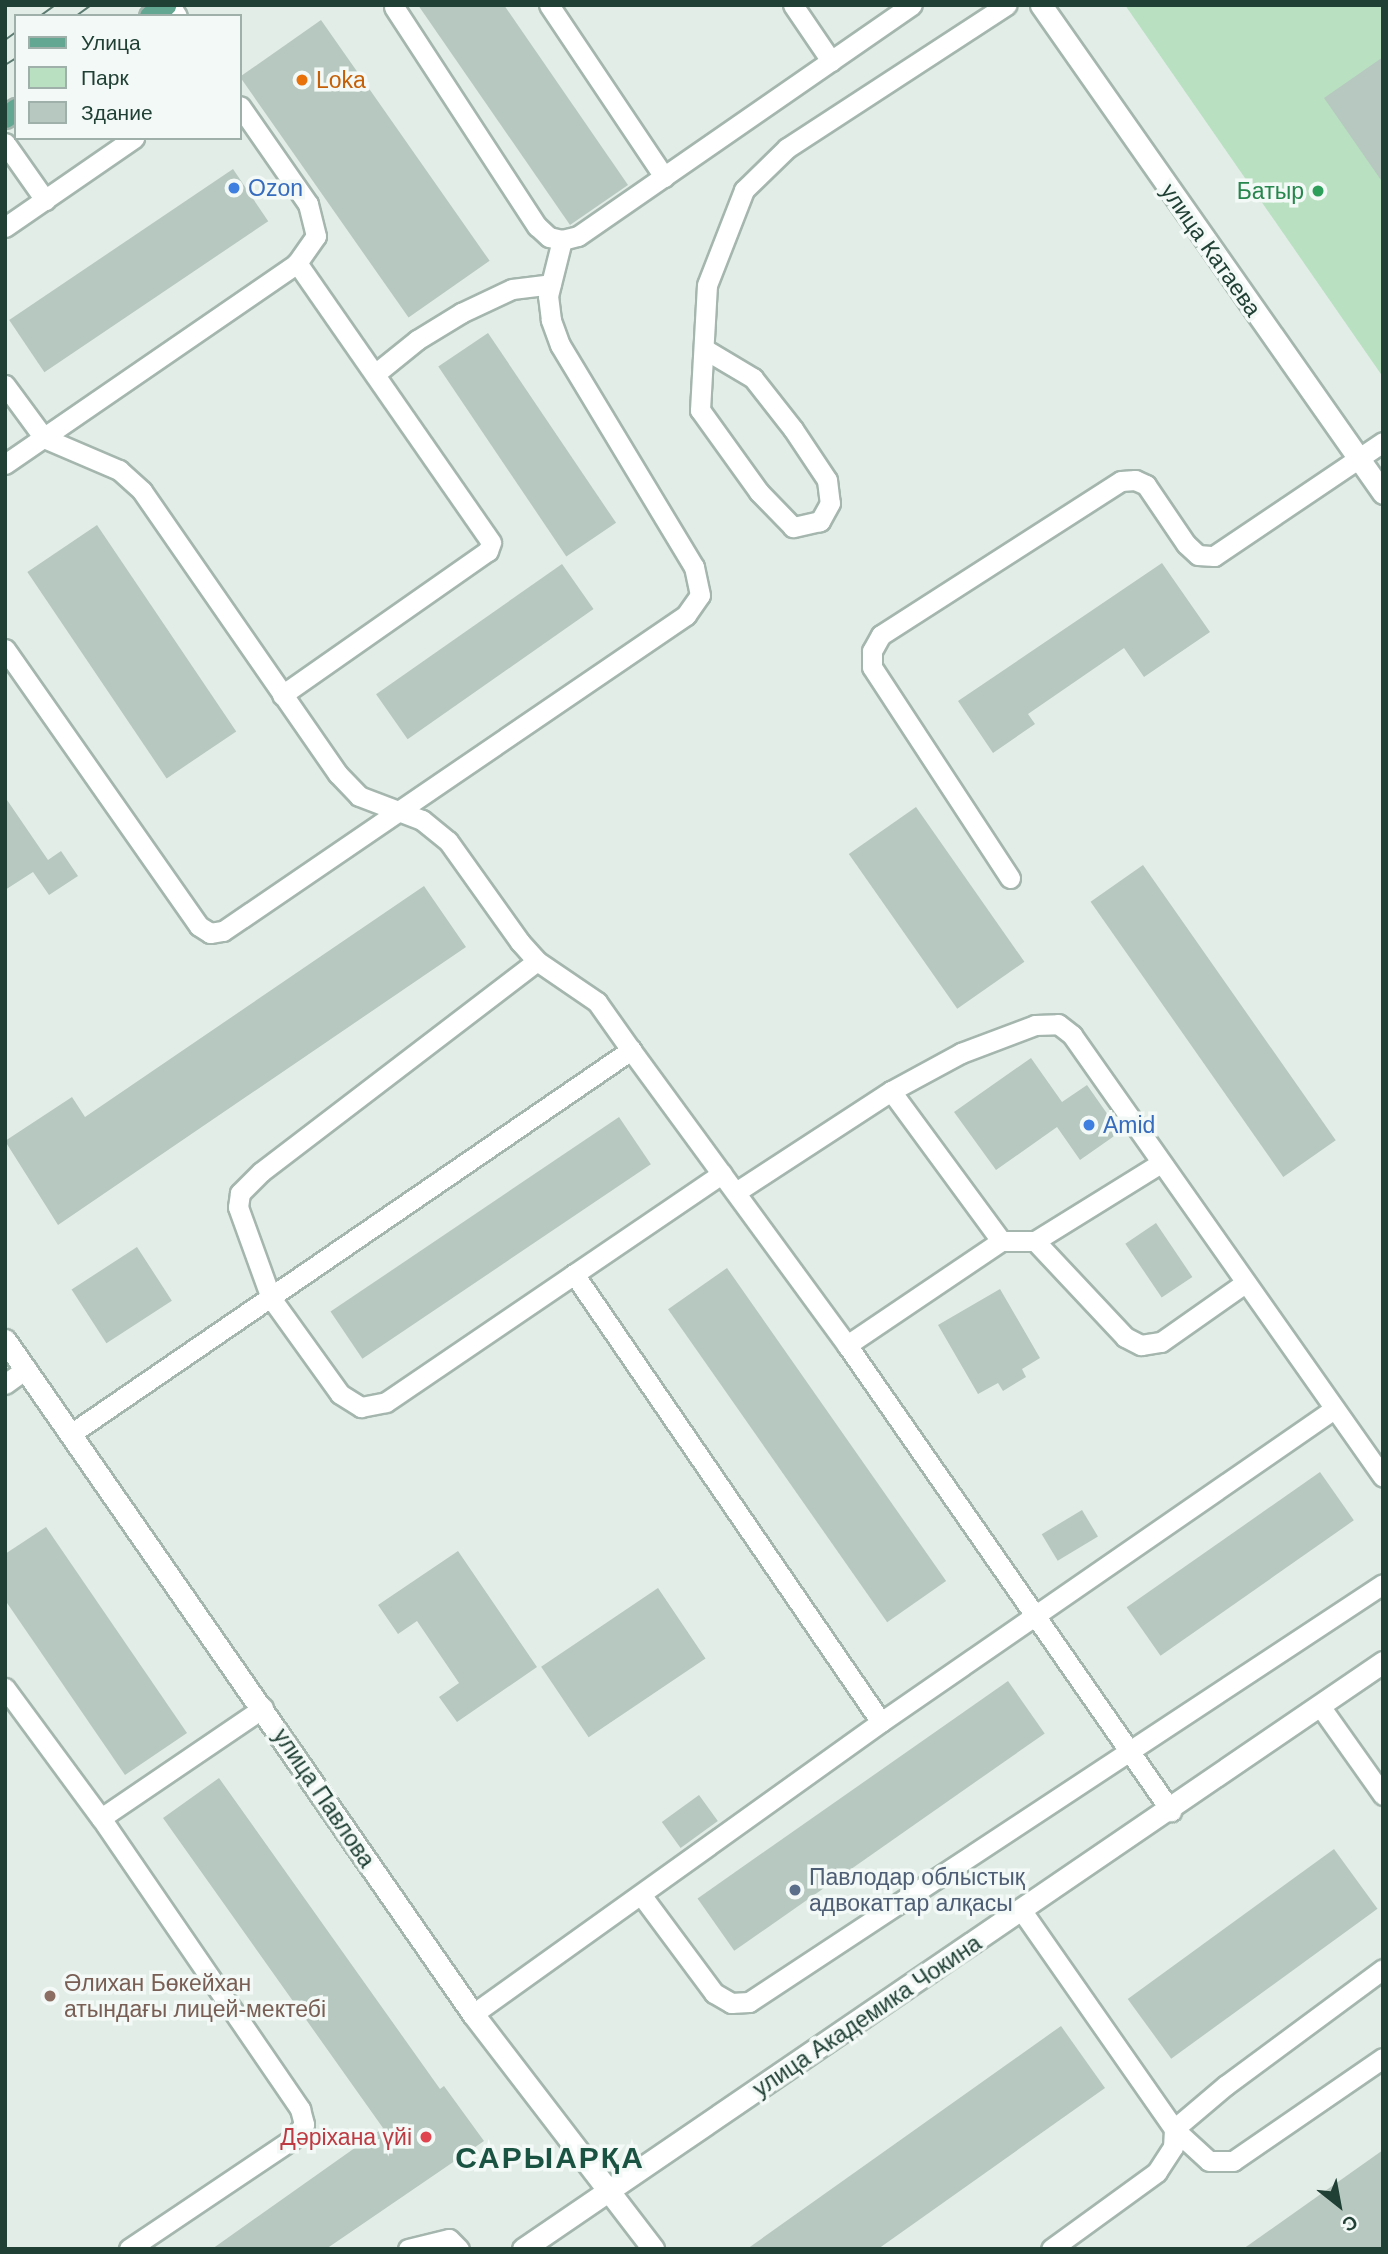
<!DOCTYPE html>
<html>
<head>
<meta charset="utf-8">
<style>
  body { margin:0 }
  #map { position:relative; width:1388px; height:2254px; overflow:hidden; background:#e2ede7; font-family:Helvetica,sans-serif }
  div>[style] { position:absolute }
  .green>* { inset:0; background:#b9e0c1 }
  .building>* { inset:0; background:#b7c8c0; transform-origin:0 0 }
  .roads { filter:drop-shadow(2px 0 #a4b6ae) drop-shadow(-2px 0 #a4b6ae) drop-shadow(0 2px #a4b6ae) drop-shadow(0 -2px #a4b6ae) }
  .service>* { height:19px; margin:-9.5px; padding:0 9.5px; transform-origin:9.5px; border-radius:9.5px; background:#fff }
  .minor>* { height:21px; margin:-10.5px; padding:0 10.5px; transform-origin:10.5px; border-radius:10.5px; background:#fff }
  .tertiary>* { height:21px; margin:-10.5px; padding:0 10.5px; transform-origin:10.5px; border-radius:10.5px; background:#fff }
  .secondary>* { height:21px; margin:-10.5px; padding:0 10.5px; transform-origin:10.5px; border-radius:10.5px; background:#fff }
  .primary>* { height:21px; margin:-10.5px; padding:0 10.5px; transform-origin:10.5px; border-radius:10.5px; background:#63a691 }
  .tram>* { height:2px; margin:-1px; padding:0 1px; transform-origin:1px; border-radius:1px; background:#5b7b71 }
  .dots>* { width:19px; height:19px; translate:-50% -50%; box-sizing:border-box; border:4px solid #f3f9f6; border-radius:50% }
  span { translate:-50% -50%; white-space:nowrap; text-align:center; line-height:1.15; -webkit-text-stroke:7px #f3f9f6; paint-order:stroke }
  .food-label { font-size:23px; color:#c56008 }
  .left { translate:0 -50%; text-align:left }
  .shop-label { font-size:23px; color:#366cbe }
  .leisure-label { font-size:23px; color:#27864d }
  .right { translate:-100% -50%; text-align:right }
  .street-label { font-size:23px; color:#204035 }
  .service-label { font-size:23px; color:#4e5e75 }
  .education-label { font-size:23px; color:#785e54 }
  .health-label { font-size:23px; color:#be3a42 }
  .district-label { font-size:30px; color:#1b5342; font-weight:700; letter-spacing:2px }
  .frame { position:absolute; inset:0; border:7px solid #204035; pointer-events:none }
  .legend { position:absolute; left:14px; top:14px; width:228px; height:126px; box-sizing:border-box; background:#f3f9f6; border:2px solid #9fafa9; margin:0; padding:9px 12px; list-style:none; font-size:21px; color:#204035 }
  .legend li { display:flex; align-items:center; gap:14px; height:35px }
  .legend b { width:35px; border:2px solid #9fafa9 }
  .north { position:absolute; left:1304px; top:2170px; width:70px; height:70px; -webkit-text-stroke:5px #f3f9f6; paint-order:stroke; rotate:149deg; font-size:19px; font-weight:700; line-height:28px; text-align:center; color:#204035 }
  .north::after { content:''; display:block; margin:auto; width:24px; height:32px; background:#204035; clip-path:polygon(50% 0,100% 100%,50% 72%,0 100%) }
</style>
</head>
<body>
<div id="map">
  <div class="green">
    <div style="clip-path:polygon(1125px 5px,1383px 5px,1383px 377px)"></div>
  </div>
  <div class="building">
    <div style="clip-path:polygon(418px 5px,504px 5px,628px 185px,570px 225px)"></div>
    <div style="left:321px;top:20px;width:294px;height:99px;rotate:55deg"></div>
    <div style="clip-path:polygon(1383px 57px,1383px 183px,1324px 98px)"></div>
    <div style="left:233px;top:169px;width:63px;height:270px;rotate:56deg"></div>
    <div style="left:488px;top:333px;width:229px;height:60px;rotate:56deg"></div>
    <div style="left:97px;top:525px;width:249px;height:84px;rotate:56deg"></div>
    <div style="clip-path:polygon(1162px 563px,1210px 632px,1144px 677px,1124px 648px,1028px 714px,1035px 724px,993px 753px,958px 701px)"></div>
    <div style="left:562px;top:564px;width:55px;height:227px;rotate:55deg"></div>
    <div style="clip-path:polygon(5px 797px,48px 860px,61px 851px,78px 876px,49px 895px,33px 872px,5px 890px)"></div>
    <div style="left:916px;top:807px;width:189px;height:82px;rotate:55deg"></div>
    <div style="left:1143px;top:865px;width:336px;height:64px;rotate:55deg"></div>
    <div style="clip-path:polygon(424px 886px,466px 947px,58px 1225px,5px 1141px,72px 1097px,85px 1117px)"></div>
    <div style="clip-path:polygon(1031px 1058px,1062px 1102px,1087px 1085px,1120px 1132px,1080px 1160px,1057px 1127px,996px 1170px,954px 1112px)"></div>
    <div style="left:619px;top:1117px;width:57px;height:348px;rotate:56deg"></div>
    <div style="left:1156px;top:1223px;width:65px;height:37px;rotate:56deg"></div>
    <div style="left:137px;top:1247px;width:64px;height:78px;rotate:57deg"></div>
    <div style="left:727px;top:1268px;width:382px;height:72px;rotate:55deg"></div>
    <div style="clip-path:polygon(1000px 1289px,1040px 1358px,1022px 1369px,1026px 1377px,1003px 1391px,998px 1383px,978px 1394px,938px 1325px)"></div>
    <div style="left:1320px;top:1472px;width:59px;height:236px;rotate:55deg"></div>
    <div style="left:1082px;top:1510px;width:31px;height:47px;rotate:59deg"></div>
    <div style="clip-path:polygon(46px 1527px,187px 1733px,125px 1775px,5px 1600px,5px 1554px)"></div>
    <div style="clip-path:polygon(458px 1551px,537px 1667px,457px 1722px,439px 1697px,459px 1683px,417px 1621px,398px 1634px,378px 1605px)"></div>
    <div style="left:658px;top:1588px;width:85px;height:141px;rotate:56deg"></div>
    <div style="left:1008px;top:1681px;width:64px;height:379px;rotate:55deg"></div>
    <div style="clip-path:polygon(219px 1778px,440px 2089px,444px 2086px,484px 2141px,326px 2249px,212px 2249px,383px 2128px,163px 1818px)"></div>
    <div style="left:699px;top:1795px;width:32px;height:46px;rotate:54deg"></div>
    <div style="left:1334px;top:1849px;width:74px;height:255px;rotate:54deg"></div>
    <div style="clip-path:polygon(1061px 2026px,1105px 2088px,878px 2249px,747px 2249px)"></div>
    <div style="clip-path:polygon(1383px 2150px,1383px 2249px,1243px 2249px)"></div>
  </div>
  <div class="roads">
    <div class="service">
      <div style="left:170px;top:5px;width:13px;rotate:58deg"></div>
      <div style="left:549px;top:5px;width:207px;rotate:56.2deg"></div>
      <div style="left:793px;top:5px;width:68px;rotate:55.8deg"></div>
      <div style="left:394px;top:7px;width:262px;rotate:56.9deg"></div>
      <div style="left:537px;top:226px;width:16px;rotate:43deg"></div>
      <div style="left:549px;top:237px;width:13px;rotate:13deg"></div>
      <div style="left:562px;top:240px;width:16px;rotate:-14deg"></div>
      <div style="left:578px;top:236px;width:406px;rotate:-34.7deg"></div>
      <div style="left:5px;top:143px;width:70px;rotate:54.9deg"></div>
      <div style="left:5px;top:227px;width:157px;rotate:-34.6deg"></div>
      <div style="left:706px;top:350px;width:55px;rotate:30.8deg"></div>
      <div style="left:753px;top:378px;width:65px;rotate:51.9deg"></div>
      <div style="left:793px;top:429px;width:61px;rotate:56.3deg"></div>
      <div style="left:827px;top:480px;width:23px;rotate:83deg"></div>
      <div style="left:830px;top:503px;width:21px;rotate:119deg"></div>
      <div style="left:820px;top:521px;width:28px;rotate:167deg"></div>
      <div style="left:793px;top:527px;width:49px;rotate:-134.2deg"></div>
      <div style="left:759px;top:492px;width:101px;rotate:-125.7deg"></div>
      <div style="left:700px;top:410px;width:125px;rotate:-86.8deg"></div>
      <div style="left:707px;top:285px;width:102px;rotate:-68.7deg"></div>
      <div style="left:744px;top:190px;width:60px;rotate:-44.3deg"></div>
      <div style="left:787px;top:148px;width:262px;rotate:-33.1deg"></div>
      <div style="left:375px;top:374px;width:54px;rotate:-39deg"></div>
      <div style="left:417px;top:340px;width:52px;rotate:-31.5deg"></div>
      <div style="left:461px;top:313px;width:56px;rotate:-25.2deg"></div>
      <div style="left:512px;top:289px;width:39px;rotate:-7deg"></div>
      <div style="left:5px;top:385px;width:66px;rotate:53.7deg"></div>
      <div style="left:44px;top:438px;width:82px;rotate:23.1deg"></div>
      <div style="left:119px;top:470px;width:31px;rotate:42deg"></div>
      <div style="left:142px;top:491px;width:344px;rotate:55.3deg"></div>
      <div style="left:338px;top:774px;width:30px;rotate:46deg"></div>
      <div style="left:359px;top:796px;width:67px;rotate:20.9deg"></div>
      <div style="left:422px;top:820px;width:33px;rotate:39deg"></div>
      <div style="left:448px;top:841px;width:124px;rotate:54.5deg"></div>
      <div style="left:520px;top:942px;width:25px;rotate:48deg"></div>
      <div style="left:537px;top:961px;width:73px;rotate:34.3deg"></div>
      <div style="left:597px;top:1002px;width:59px;rotate:54.7deg"></div>
      <div style="left:5px;top:464px;width:354px;rotate:-34.5deg"></div>
      <div style="left:297px;top:263px;width:33px;rotate:-55deg"></div>
      <div style="left:316px;top:236px;width:33px;rotate:-104deg"></div>
      <div style="left:308px;top:204px;width:119px;rotate:-124.8deg"></div>
      <div style="left:5px;top:649px;width:338px;rotate:55deg"></div>
      <div style="left:199px;top:926px;width:13px;rotate:32deg"></div>
      <div style="left:210px;top:933px;width:13px;rotate:-9deg"></div>
      <div style="left:223px;top:931px;width:561px;rotate:-34.31deg"></div>
      <div style="left:686px;top:615px;width:24px;rotate:-55deg"></div>
      <div style="left:700px;top:595px;width:29px;rotate:-102deg"></div>
      <div style="left:694px;top:567px;width:259px;rotate:-121.1deg"></div>
      <div style="left:560px;top:345px;width:27px;rotate:-110deg"></div>
      <div style="left:551px;top:320px;width:24px;rotate:-97deg"></div>
      <div style="left:548px;top:296px;width:58px;rotate:-76deg"></div>
      <div style="left:282px;top:695px;width:251px;rotate:-35deg"></div>
      <div style="left:488px;top:551px;width:9px;rotate:-72deg"></div>
      <div style="left:491px;top:542px;width:340px;rotate:-124.8deg"></div>
      <div style="left:1010px;top:878px;width:252px;rotate:-123.2deg"></div>
      <div style="left:872px;top:667px;width:16px;rotate:-90deg"></div>
      <div style="left:872px;top:651px;width:18px;rotate:-61deg"></div>
      <div style="left:881px;top:635px;width:285px;rotate:-32.7deg"></div>
      <div style="left:1121px;top:481px;width:14px;rotate:-4deg"></div>
      <div style="left:1135px;top:480px;width:12px;rotate:24deg"></div>
      <div style="left:1146px;top:485px;width:71px;rotate:55.9deg"></div>
      <div style="left:1186px;top:544px;width:16px;rotate:43deg"></div>
      <div style="left:1198px;top:555px;width:16px;rotate:4deg"></div>
      <div style="left:1214px;top:556px;width:204px;rotate:-34deg"></div>
      <div style="left:537px;top:961px;width:347px;rotate:142.6deg"></div>
      <div style="left:261px;top:1172px;width:30px;rotate:135deg"></div>
      <div style="left:240px;top:1193px;width:14px;rotate:98deg"></div>
      <div style="left:238px;top:1207px;width:97px;rotate:70.1deg"></div>
      <div style="left:271px;top:1298px;width:118px;rotate:54.3deg"></div>
      <div style="left:340px;top:1394px;width:25px;rotate:32deg"></div>
      <div style="left:361px;top:1407px;width:25px;rotate:-11deg"></div>
      <div style="left:386px;top:1402px;width:406px;rotate:-34.2deg"></div>
      <div style="left:891px;top:1091px;width:186px;rotate:53.7deg"></div>
      <div style="left:1001px;top:1241px;width:34px"></div>
      <div style="left:1035px;top:1241px;width:132px;rotate:46.8deg"></div>
      <div style="left:1125px;top:1337px;width:18px;rotate:27deg"></div>
      <div style="left:1141px;top:1345px;width:20px;rotate:-9deg"></div>
      <div style="left:1161px;top:1342px;width:103px;rotate:-35.1deg"></div>
      <div style="left:736px;top:1192px;width:185px;rotate:-33.1deg"></div>
      <div style="left:891px;top:1091px;width:80px;rotate:-28.5deg"></div>
      <div style="left:961px;top:1053px;width:79px;rotate:-20.7deg"></div>
      <div style="left:1035px;top:1025px;width:23px;rotate:-2deg"></div>
      <div style="left:1058px;top:1024px;width:18px;rotate:38deg"></div>
      <div style="left:1072px;top:1035px;width:540px;rotate:54.87deg"></div>
      <div style="left:1035px;top:1241px;width:148px;rotate:-31.8deg"></div>
      <div style="left:574px;top:1274px;width:543px;rotate:55.58deg"></div>
      <div style="left:847px;top:1345px;width:186px;rotate:-34deg"></div>
      <div style="left:5px;top:1384px;width:26px;rotate:-36deg"></div>
      <div style="left:72px;top:1433px;width:678px;rotate:-34.42deg"></div>
      <div style="left:631px;top:1050px;width:366px;rotate:53.8deg"></div>
      <div style="left:847px;top:1345px;width:568px;rotate:55.19deg"></div>
      <div style="left:5px;top:1688px;width:162px;rotate:53.6deg"></div>
      <div style="left:101px;top:1818px;width:353px;rotate:55.6deg"></div>
      <div style="left:300px;top:2109px;width:16px;rotate:75deg"></div>
      <div style="left:304px;top:2124px;width:17px;rotate:126deg"></div>
      <div style="left:294px;top:2138px;width:199px;rotate:146.1deg"></div>
      <div style="left:1320px;top:1706px;width:109px;rotate:54.7deg"></div>
      <div style="left:101px;top:1818px;width:196px;rotate:-34.2deg"></div>
      <div style="left:642px;top:1896px;width:121px;rotate:53.4deg"></div>
      <div style="left:714px;top:1993px;width:20px;rotate:30deg"></div>
      <div style="left:731px;top:2003px;width:18px;rotate:-3deg"></div>
      <div style="left:749px;top:2002px;width:759px;rotate:-33.4deg"></div>
      <div style="left:1022px;top:1911px;width:266px;rotate:55.1deg"></div>
      <div style="left:1174px;top:2129px;width:18px;rotate:93deg"></div>
      <div style="left:1173px;top:2147px;width:30px;rotate:123deg"></div>
      <div style="left:1157px;top:2172px;width:131px;rotate:144deg"></div>
      <div style="left:1383px;top:1969px;width:195px;rotate:143.5deg"></div>
      <div style="left:1226px;top:2085px;width:68px;rotate:139.8deg"></div>
      <div style="left:1174px;top:2129px;width:47px;rotate:42.4deg"></div>
      <div style="left:1209px;top:2161px;width:24px"></div>
      <div style="left:1233px;top:2161px;width:182px;rotate:-34.5deg"></div>
      <div style="left:473px;top:2014px;width:502px;rotate:-35.59deg"></div>
      <div style="left:881px;top:1722px;width:551px;rotate:-34.64deg"></div>
      <div style="left:408px;top:2249px;width:42px;rotate:-13.7deg"></div>
      <div style="left:449px;top:2239px;width:14px;rotate:45deg"></div>
    </div>
    <div class="minor">
      <div style="left:5px;top:1340px;width:821px;rotate:55.23deg"></div>
      <div style="left:473px;top:2014px;width:296px;rotate:52.5deg"></div>
    </div>
    <div class="tertiary">
      <div style="left:1041px;top:5px;width:596px;rotate:54.98deg"></div>
    </div>
    <div class="secondary">
      <div style="left:523px;top:2249px;width:1041px;rotate:-34.32deg"></div>
    </div>
    <div class="primary">
      <div style="left:150px;top:16px;width:19px;rotate:-36deg"></div>
      <div style="left:5px;top:117px;width:14px;rotate:-36deg"></div>
    </div>
  </div>
  <div class="tram">
    <div style="left:40px;top:16px;width:19px;rotate:-36deg"></div>
    <div style="left:76px;top:16px;width:19px;rotate:-36deg"></div>
    <div style="left:5px;top:40px;width:14px;rotate:-36deg"></div>
    <div style="left:5px;top:65px;width:13px;rotate:-32deg"></div>
  </div>
  <div class="dots">
    <div style="left:302px;top:80px;background:#e8710a"></div>
    <div style="left:234px;top:188px;background:#3f7fe0"></div>
    <div style="left:1318px;top:191px;background:#2e9e5b"></div>
    <div style="left:1089px;top:1125px;background:#3f7fe0"></div>
    <div style="left:795px;top:1890px;background:#5c6f8a"></div>
    <div style="left:50px;top:1996px;background:#8d6e63"></div>
    <div style="left:426px;top:2137px;background:#e0444e"></div>
  </div>
  <div class="food-label">
    <span class="left" style="left:316px;top:80px">Loka</span>
  </div>
  <div class="shop-label">
    <span class="left" style="left:248px;top:188px">Ozon</span>
    <span class="left" style="left:1103px;top:1125px">Amid</span>
  </div>
  <div class="leisure-label">
    <span class="right" style="left:1304px;top:191px">Батыр</span>
  </div>
  <div class="street-label">
    <span style="left:1211px;top:250px;rotate:55deg">улица Катаева</span>
    <span style="left:324px;top:1798px;rotate:56deg">улица Павлова</span>
    <span style="left:867px;top:2016px;rotate:-34deg">улица Академика Чокина</span>
  </div>
  <div class="service-label">
    <span class="left" style="left:809px;top:1890px">Павлодар облыстық<br>адвокаттар алқасы</span>
  </div>
  <div class="education-label">
    <span class="left" style="left:64px;top:1996px">Әлихан Бөкейхан<br>атындағы лицей-мектебі</span>
  </div>
  <div class="health-label">
    <span class="right" style="left:412px;top:2137px">Дәріхана үйі</span>
  </div>
  <div class="district-label">
    <span style="left:550px;top:2158px">САРЫАРҚА</span>
  </div>
  <div class="frame"></div>
  <ul class="legend">
  <li><b style="height:9px;background:#63a691"></b>Улица</li>
  <li><b style="height:19px;background:#b9e0c1"></b>Парк</li>
  <li><b style="height:19px;background:#b7c8c0"></b>Здание</li>
  </ul>
  <div class="north">С</div>
</div>
</body>
</html>
